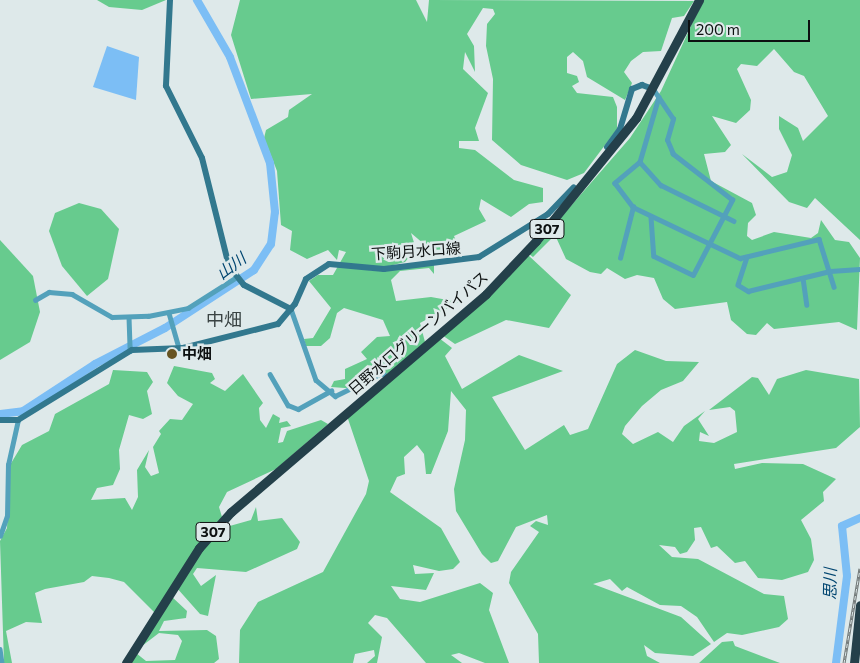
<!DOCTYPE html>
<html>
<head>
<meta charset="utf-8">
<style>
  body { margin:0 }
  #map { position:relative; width:860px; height:663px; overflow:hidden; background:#dee9ea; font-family:Commissioner,"Noto Sans JP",sans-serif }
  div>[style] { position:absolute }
  .forest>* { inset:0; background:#67cb8e }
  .water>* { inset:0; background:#7cbef5 }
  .river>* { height:8px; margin:-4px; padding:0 4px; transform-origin:4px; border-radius:4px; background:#7cbef5 }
  .street>* { height:4.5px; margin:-2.25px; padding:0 2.25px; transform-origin:2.25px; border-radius:2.25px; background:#53a1bb }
  .secondary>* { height:6px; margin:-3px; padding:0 3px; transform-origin:3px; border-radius:3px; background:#32788e }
  .highway>* { height:9px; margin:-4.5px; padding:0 4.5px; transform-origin:4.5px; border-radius:4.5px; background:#24404a }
  .rail>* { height:3px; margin-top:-1.5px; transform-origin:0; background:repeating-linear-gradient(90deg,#dee9ea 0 4px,#6f7676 0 8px); box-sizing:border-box; border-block:1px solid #6f7676 }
  .dots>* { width:14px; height:14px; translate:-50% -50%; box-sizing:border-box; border:2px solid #dee9ea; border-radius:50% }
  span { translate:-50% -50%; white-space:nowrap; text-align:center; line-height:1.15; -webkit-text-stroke:5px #dee9ea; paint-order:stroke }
  .shield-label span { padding:1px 4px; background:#dee9ea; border:1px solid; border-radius:4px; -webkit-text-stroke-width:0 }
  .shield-label { font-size:14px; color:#0d1111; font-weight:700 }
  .street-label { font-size:15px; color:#0d1111 }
  .poi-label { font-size:15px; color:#0d1111; font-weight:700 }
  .left { translate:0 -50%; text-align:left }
  .water-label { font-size:16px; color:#004570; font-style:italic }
  .quarter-label { font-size:18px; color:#3a4343 }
  .scale { position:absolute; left:688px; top:20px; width:122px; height:22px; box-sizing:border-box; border:2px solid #0d1111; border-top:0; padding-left:6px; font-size:15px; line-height:18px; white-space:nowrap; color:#0d1111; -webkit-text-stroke:4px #dee9ea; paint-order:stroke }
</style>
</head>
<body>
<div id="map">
  <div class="forest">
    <div style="clip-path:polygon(97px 0,166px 0,142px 10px,109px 7px)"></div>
    <div style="clip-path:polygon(240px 0,416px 0,427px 22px,429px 0,694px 1px,684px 16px,672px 18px,661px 51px,643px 52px,631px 61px,624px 72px,632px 83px,625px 100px,587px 77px,583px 61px,573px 52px,567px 57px,567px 73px,577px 76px,579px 82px,572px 86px,577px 93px,613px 97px,617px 107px,617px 129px,584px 173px,567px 180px,521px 165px,492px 140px,493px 79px,486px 46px,487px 24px,495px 14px,493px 9px,483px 8px,467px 34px,474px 46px,475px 72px,465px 52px,463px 69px,488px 93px,475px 128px,479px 141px,459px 141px,459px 148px,475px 150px,514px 180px,543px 188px,543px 202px,529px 204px,511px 217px,481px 199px,479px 209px,486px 221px,454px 236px,457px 243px,451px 249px,431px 250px,411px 233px,416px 249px,405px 262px,369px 271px,434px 265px,434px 274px,429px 268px,400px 271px,391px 280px,396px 301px,431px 297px,459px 302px,420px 323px,425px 342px,395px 370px,356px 388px,345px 388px,331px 387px,334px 381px,345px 379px,345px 369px,367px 359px,361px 352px,377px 337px,390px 336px,383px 320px,344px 308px,337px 313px,330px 338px,321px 346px,306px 346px,304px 339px,313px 338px,331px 308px,309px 281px,318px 275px,333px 275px,346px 252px,339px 250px,337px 260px,328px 250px,307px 259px,290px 250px,292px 231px,281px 225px,277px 171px,264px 138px,266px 130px,288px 117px,289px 110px,312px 94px,251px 99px,231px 35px)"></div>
    <div style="clip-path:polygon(703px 0,860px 0,860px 240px,815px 198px,807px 208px,789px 202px,742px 154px,772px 177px,787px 172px,792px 155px,779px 129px,779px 116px,798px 128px,803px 141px,828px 116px,804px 76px,794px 72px,774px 49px,757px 66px,741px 64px,737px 69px,751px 100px,750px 110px,736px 123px,712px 116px,731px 145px,725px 152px,704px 154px,711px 181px,752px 203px,756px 215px,748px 223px,747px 236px,752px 240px,774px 232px,811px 238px,818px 233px,821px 220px,835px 240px,849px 242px,860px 258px,857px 330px,839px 322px,774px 329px,767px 323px,756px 335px,747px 334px,731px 320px,727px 302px,675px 309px,663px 299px,654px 278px,637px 275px,625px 279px,607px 268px,601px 274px,590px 272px,566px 259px,555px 235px,533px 257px,529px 254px,630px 138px,661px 91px)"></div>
    <div style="clip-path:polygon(79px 203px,101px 209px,119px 229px,108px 279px,87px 296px,62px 266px,49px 231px,55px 213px)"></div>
    <div style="clip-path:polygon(0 240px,33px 276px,40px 312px,30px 342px,0 360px)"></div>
    <div style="clip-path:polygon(528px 255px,571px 295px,549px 328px,506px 320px,455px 344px,442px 335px)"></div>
    <div style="clip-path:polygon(439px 338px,452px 348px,445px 356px,462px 389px,519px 355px,563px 371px,492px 397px,525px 450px,564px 425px,570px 435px,588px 429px,617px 364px,635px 350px,666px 361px,699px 362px,683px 381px,661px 390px,642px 406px,625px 426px,622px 434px,633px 444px,658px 432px,673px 442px,684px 426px,705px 411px,698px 419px,709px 436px,700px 432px,699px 441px,714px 443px,737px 432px,735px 411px,730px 407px,709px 410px,752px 377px,758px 378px,769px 395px,777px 379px,806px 370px,859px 379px,860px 427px,836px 448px,734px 464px,735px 469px,762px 463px,803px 464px,836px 479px,823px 492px,824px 501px,801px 520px,811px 539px,814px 560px,808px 572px,782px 580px,758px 578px,745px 561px,735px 563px,717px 546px,711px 548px,701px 527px,694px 528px,695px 540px,687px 552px,680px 554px,675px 547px,659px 545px,672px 557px,698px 559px,764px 594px,784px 596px,788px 619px,779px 627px,742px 635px,727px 633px,714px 642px,697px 617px,681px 606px,660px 605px,627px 587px,622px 591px,610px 579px,593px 584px,681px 617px,711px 644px,693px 656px,655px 653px,644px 645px,647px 656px,660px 663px,539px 663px,538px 634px,509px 583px,511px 572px,539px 532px,530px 526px,536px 521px,548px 525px,547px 515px,516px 527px,498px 561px,491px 563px,482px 554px,456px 511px,454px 489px,465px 440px,466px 410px,451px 391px,448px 431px,431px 474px,426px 474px,424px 454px,417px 445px,404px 457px,405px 474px,397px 477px,390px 492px,441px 528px,460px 562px,453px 569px,439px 571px,413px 565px,415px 574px,434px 573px,426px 590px,391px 586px,400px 599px,420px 602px,480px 583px,493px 593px,489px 610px,509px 663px,485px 663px,459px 653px,451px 655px,462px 663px,426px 663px,387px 618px,375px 615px,368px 623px,382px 637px,377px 663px,367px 663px,375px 656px,374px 650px,355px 654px,353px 663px,239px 663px,240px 630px,258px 602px,323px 572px,366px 494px,369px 481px,347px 416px)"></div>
    <div style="clip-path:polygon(174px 366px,212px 373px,215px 379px,210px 383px,225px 391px,243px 374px,263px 403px,259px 408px,260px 420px,266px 428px,273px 414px,280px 418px,279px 423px,287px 421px,291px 426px,281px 428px,278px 443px,283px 442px,287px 431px,321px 420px,328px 424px,276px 469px,227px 492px,219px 507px,222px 517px,155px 613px,124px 582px,109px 578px,92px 576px,84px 582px,45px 589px,35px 593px,42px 623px,26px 622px,6px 631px,12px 663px,4px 663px,0 541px,7px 528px,10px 465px,22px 445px,49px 431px,55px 414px,109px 384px,113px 370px,147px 372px,153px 382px,147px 391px,152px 414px,143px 419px,129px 415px,119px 450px,120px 469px,113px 485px,97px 488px,91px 500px,125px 498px,132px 510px,138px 497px,137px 470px,149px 450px,145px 467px,151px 476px,159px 473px,153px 447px,161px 434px,159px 431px,170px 419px,182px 420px,193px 404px,178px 396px,167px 383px)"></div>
    <div style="clip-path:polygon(256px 507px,258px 521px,282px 518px,300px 542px,297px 549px,246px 572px,197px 568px,193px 574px,201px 586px,216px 575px,208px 616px,200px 614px,176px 587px,219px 529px,251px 520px)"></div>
    <div style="clip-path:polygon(171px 596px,187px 611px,186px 618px,164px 621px,159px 631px,207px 630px,216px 636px,219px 659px,214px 663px,129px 663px,136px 653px,146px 661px,175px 660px,182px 641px,178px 635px,159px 633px,138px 649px)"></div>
    <div style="clip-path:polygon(733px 641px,735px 646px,780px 663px,699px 663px,722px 642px)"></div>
  </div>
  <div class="water">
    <div style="clip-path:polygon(107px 46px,139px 57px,136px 100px,93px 87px)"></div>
  </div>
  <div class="river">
    <div style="left:0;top:414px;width:23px;rotate:-7deg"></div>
    <div style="left:23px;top:411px;width:86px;rotate:-33.1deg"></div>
    <div style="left:95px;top:364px;width:79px;rotate:-27.2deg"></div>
    <div style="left:165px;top:328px;width:106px;rotate:-33.1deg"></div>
    <div style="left:254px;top:270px;width:31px;rotate:-57deg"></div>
    <div style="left:271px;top:244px;width:32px;rotate:-83deg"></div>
    <div style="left:275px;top:212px;width:49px;rotate:-95.8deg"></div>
    <div style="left:270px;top:163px;width:113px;rotate:-110.7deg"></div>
    <div style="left:230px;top:57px;width:66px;rotate:-120.1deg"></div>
    <div style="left:836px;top:663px;width:88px;rotate:-82.8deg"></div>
    <div style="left:847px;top:576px;width:50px;rotate:-95.7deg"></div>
    <div style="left:842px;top:526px;width:20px;rotate:-24deg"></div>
  </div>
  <div class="street">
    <div style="left:659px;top:97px;width:68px;rotate:106.3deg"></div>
    <div style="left:640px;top:162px;width:33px;rotate:140deg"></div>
    <div style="left:615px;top:183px;width:30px;rotate:53deg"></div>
    <div style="left:633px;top:207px;width:119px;rotate:25.5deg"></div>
    <div style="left:740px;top:258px;width:81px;rotate:-13.5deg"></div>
    <div style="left:819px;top:239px;width:50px;rotate:72.6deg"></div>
    <div style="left:640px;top:162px;width:31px;rotate:48deg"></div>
    <div style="left:661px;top:185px;width:81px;rotate:26.3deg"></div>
    <div style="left:651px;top:217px;width:39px;rotate:86deg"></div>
    <div style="left:654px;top:256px;width:43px;rotate:26deg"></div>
    <div style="left:693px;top:275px;width:85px;rotate:-62.5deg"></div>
    <div style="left:732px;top:200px;width:75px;rotate:-142.1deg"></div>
    <div style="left:673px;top:154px;width:15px;rotate:-113deg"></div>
    <div style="left:667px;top:140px;width:22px;rotate:-74deg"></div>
    <div style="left:673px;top:119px;width:36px;rotate:-124deg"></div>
    <div style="left:747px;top:257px;width:29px;rotate:108deg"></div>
    <div style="left:738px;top:285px;width:12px;rotate:31deg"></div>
    <div style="left:748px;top:291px;width:84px;rotate:-13.7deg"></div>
    <div style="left:830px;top:271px;width:30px;rotate:-4deg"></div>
    <div style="left:620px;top:258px;width:53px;rotate:-75.7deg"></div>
    <div style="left:803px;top:278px;width:27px;rotate:82deg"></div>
    <div style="left:35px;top:300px;width:16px;rotate:-30deg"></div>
    <div style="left:49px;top:292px;width:23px;rotate:5deg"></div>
    <div style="left:72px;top:294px;width:46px;rotate:29.9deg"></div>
    <div style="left:112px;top:317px;width:36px;rotate:-2deg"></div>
    <div style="left:148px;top:316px;width:41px;rotate:-11.3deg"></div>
    <div style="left:188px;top:308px;width:56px;rotate:-32.6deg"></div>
    <div style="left:291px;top:309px;width:75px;rotate:70.6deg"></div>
    <div style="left:316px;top:380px;width:25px;rotate:40deg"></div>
    <div style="left:335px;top:396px;width:52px;rotate:-26.1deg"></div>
    <div style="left:382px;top:373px;width:7px;rotate:34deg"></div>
    <div style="left:169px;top:313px;width:36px;rotate:74deg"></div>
    <div style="left:129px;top:317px;width:34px;rotate:88deg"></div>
    <div style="left:270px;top:374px;width:36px;rotate:60deg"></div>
    <div style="left:288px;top:405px;width:11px;rotate:22deg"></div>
    <div style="left:298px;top:409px;width:38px;rotate:-29deg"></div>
    <div style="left:0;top:536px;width:21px;rotate:-71deg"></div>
    <div style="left:7px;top:516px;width:51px;rotate:-88.9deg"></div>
    <div style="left:8px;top:465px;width:46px;rotate:-77.5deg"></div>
    <div style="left:0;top:649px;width:14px;rotate:82deg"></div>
  </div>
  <div class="secondary">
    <div style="left:170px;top:0;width:86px;rotate:92.7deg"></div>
    <div style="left:166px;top:86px;width:80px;rotate:63.4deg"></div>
    <div style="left:202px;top:158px;width:111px;rotate:76deg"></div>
    <div style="left:229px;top:266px;width:24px;rotate:52deg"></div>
    <div style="left:244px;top:285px;width:53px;rotate:27.1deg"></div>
    <div style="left:607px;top:147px;width:22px;rotate:-54deg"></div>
    <div style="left:620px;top:129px;width:42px;rotate:-73.3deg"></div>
    <div style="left:632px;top:89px;width:11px;rotate:-22deg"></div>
    <div style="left:642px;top:85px;width:12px;rotate:20deg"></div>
    <div style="left:0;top:420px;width:18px"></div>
    <div style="left:18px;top:420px;width:134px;rotate:-31.6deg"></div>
    <div style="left:132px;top:350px;width:51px;rotate:-2.2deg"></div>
    <div style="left:183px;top:348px;width:98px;rotate:-14.2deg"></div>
    <div style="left:278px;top:324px;width:26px;rotate:-50deg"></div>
    <div style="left:295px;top:304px;width:27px;rotate:-66deg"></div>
    <div style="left:306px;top:279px;width:27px;rotate:-33deg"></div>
    <div style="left:329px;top:264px;width:55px;rotate:5.2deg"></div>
    <div style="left:384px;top:269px;width:96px;rotate:-7.2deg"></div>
    <div style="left:479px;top:257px;width:81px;rotate:-31.9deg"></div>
    <div style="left:548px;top:214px;width:37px;rotate:-46deg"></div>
  </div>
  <div class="highway">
    <div style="left:126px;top:663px;width:136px;rotate:-57.6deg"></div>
    <div style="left:199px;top:548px;width:48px;rotate:-48.4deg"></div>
    <div style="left:231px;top:512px;width:335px;rotate:-40.5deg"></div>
    <div style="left:486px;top:294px;width:73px;rotate:-46.7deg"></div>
    <div style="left:536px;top:241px;width:159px;rotate:-50.9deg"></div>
    <div style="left:636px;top:118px;width:134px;rotate:-61.9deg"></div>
    <div style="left:854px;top:663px;width:58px;rotate:-84.1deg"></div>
  </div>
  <div class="rail">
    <div style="left:844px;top:663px;width:96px;rotate:-80.4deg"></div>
  </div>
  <div class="dots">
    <div style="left:172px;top:354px;background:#675422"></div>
  </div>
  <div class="shield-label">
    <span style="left:547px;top:229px">307</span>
    <span style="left:213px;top:532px">307</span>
  </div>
  <div class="street-label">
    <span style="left:416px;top:251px;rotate:-4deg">下駒月水口線</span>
    <span style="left:418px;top:333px;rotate:-41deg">日野水口グリーンバイパス</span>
  </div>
  <div class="poi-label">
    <span class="left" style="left:182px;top:354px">中畑</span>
  </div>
  <div class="water-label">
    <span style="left:231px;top:266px;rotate:-37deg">山川</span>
    <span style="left:830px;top:584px;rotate:-89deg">思川</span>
  </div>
  <div class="quarter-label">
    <span style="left:224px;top:319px">中畑</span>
  </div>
  <div class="scale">200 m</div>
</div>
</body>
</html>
